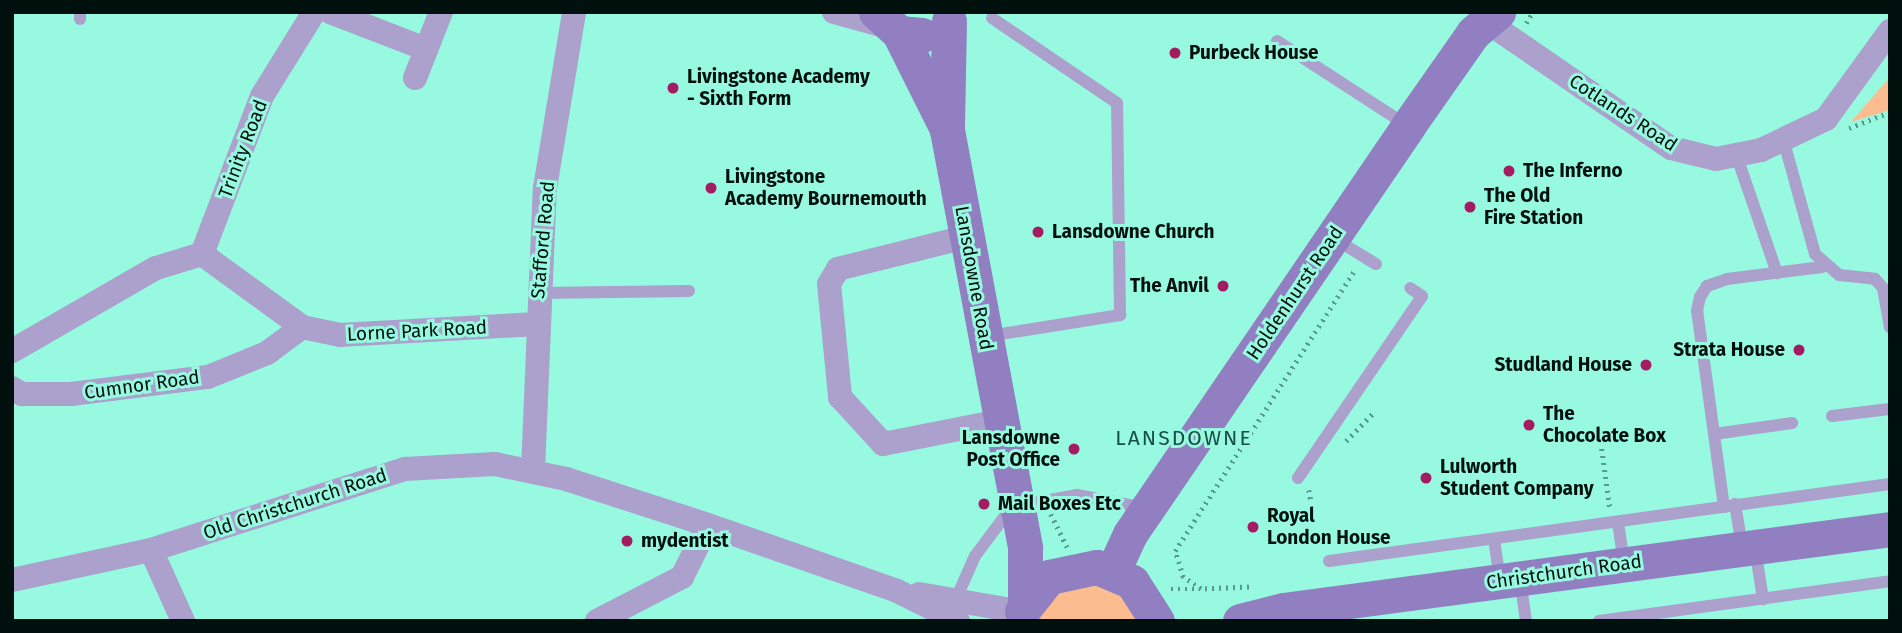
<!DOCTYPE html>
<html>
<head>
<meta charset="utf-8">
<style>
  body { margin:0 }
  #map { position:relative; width:1902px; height:633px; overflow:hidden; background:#97f9e0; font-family:"Fira Sans",sans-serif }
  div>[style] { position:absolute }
  .green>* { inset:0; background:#fbbc8f }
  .path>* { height:4.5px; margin-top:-2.25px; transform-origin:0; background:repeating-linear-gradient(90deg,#599a89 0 2px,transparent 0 7px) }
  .lane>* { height:12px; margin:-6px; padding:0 6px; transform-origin:6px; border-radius:6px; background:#aca0cd }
  .street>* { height:24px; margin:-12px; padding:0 12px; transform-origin:12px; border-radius:12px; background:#aca0cd }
  .secondary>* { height:35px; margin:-17.5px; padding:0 17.5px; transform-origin:17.5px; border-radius:17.5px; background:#917fc1 }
  .dots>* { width:19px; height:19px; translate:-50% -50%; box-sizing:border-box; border:4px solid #97f9e0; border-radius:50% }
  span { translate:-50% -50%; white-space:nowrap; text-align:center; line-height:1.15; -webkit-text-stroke:6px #97f9e0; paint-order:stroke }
  .poi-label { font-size:19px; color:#00110d; font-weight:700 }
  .left { translate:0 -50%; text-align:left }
  .right { translate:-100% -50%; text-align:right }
  .street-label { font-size:19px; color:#00110d }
  .neighbourhood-label { font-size:21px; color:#174d42; letter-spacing:2px }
  .frame { position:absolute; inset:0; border:14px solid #00110d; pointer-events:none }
</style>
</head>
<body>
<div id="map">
  <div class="green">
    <div style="clip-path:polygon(1890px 77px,1890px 110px,1851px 122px)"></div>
    <div style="clip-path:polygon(1086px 583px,1123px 592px,1141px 621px,1034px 621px,1052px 593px)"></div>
  </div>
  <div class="path">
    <div style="left:1526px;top:23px;width:13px;rotate:-58deg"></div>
    <div style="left:1849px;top:128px;width:44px;rotate:-21.3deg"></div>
    <div style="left:1609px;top:433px;width:9px;rotate:167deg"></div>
    <div style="left:1600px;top:435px;width:74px;rotate:82.2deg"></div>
    <div style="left:1346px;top:441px;width:40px;rotate:-46deg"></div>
    <div style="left:1309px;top:490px;width:20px;rotate:79deg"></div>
    <div style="left:1051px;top:514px;width:37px;rotate:64deg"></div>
    <div style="left:1249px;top:587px;width:48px;rotate:177.6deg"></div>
    <div style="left:1201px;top:589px;width:22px;rotate:-146deg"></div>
    <div style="left:1183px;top:577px;width:27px;rotate:-107deg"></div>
    <div style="left:1175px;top:551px;width:334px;rotate:-57.4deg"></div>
    <div style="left:1171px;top:589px;width:29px"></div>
  </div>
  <div class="lane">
    <div style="left:80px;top:12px;width:7px;rotate:90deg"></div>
    <div style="left:1277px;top:41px;width:153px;rotate:33deg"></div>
    <div style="left:1784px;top:142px;width:116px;rotate:74.5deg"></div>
    <div style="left:1815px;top:254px;width:32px;rotate:41deg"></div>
    <div style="left:1839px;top:275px;width:36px;rotate:6deg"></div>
    <div style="left:1875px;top:279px;width:12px;rotate:48deg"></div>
    <div style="left:1883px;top:288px;width:40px;rotate:80deg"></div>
    <div style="left:1737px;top:157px;width:123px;rotate:71deg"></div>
    <div style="left:1335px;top:239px;width:48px;rotate:31.4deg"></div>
    <div style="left:539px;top:293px;width:150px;rotate:-0.8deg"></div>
    <div style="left:988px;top:336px;width:134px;rotate:-9deg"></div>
    <div style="left:1120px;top:315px;width:212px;rotate:-90.8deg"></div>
    <div style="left:1117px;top:103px;width:151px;rotate:-145.8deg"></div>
    <div style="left:1832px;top:416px;width:58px;rotate:-6.9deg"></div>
    <div style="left:1714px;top:434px;width:79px;rotate:-8deg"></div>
    <div style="left:1298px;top:478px;width:220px;rotate:-55.7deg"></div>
    <div style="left:1422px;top:296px;width:14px;rotate:-146deg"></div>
    <div style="left:1034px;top:503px;width:44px;rotate:-10.5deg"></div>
    <div style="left:1077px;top:495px;width:69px;rotate:10.8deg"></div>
    <div style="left:1735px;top:504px;width:43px;rotate:80.5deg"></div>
    <div style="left:1724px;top:507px;width:198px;rotate:-97.8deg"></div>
    <div style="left:1697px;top:311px;width:14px;rotate:-78deg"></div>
    <div style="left:1700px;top:297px;width:13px;rotate:-58deg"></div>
    <div style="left:1707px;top:286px;width:21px;rotate:-19deg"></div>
    <div style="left:1727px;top:279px;width:96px;rotate:-7.2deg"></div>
    <div style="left:1618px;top:522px;width:41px;rotate:81.7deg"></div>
    <div style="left:1494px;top:539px;width:41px;rotate:81.7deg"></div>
    <div style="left:1755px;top:548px;width:52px;rotate:81.1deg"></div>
    <div style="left:1329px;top:561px;width:566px;rotate:-7.82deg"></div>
    <div style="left:1520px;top:579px;width:42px;rotate:81.9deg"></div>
    <div style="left:956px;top:599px;width:47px;rotate:-66.2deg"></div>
    <div style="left:975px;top:556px;width:60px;rotate:-53.1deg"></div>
    <div style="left:1599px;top:621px;width:294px;rotate:-7.8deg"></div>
  </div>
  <div class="street">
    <div style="left:330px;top:12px;width:103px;rotate:21.1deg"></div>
    <div style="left:834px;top:12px;width:56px;rotate:15.5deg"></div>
    <div style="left:1486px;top:21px;width:224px;rotate:34.5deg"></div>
    <div style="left:1671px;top:148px;width:46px;rotate:13.7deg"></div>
    <div style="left:1716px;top:159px;width:46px;rotate:-11.3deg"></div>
    <div style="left:1761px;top:150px;width:72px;rotate:-25.5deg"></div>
    <div style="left:1826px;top:119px;width:109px;rotate:-54deg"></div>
    <div style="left:415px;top:78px;width:71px;rotate:-68.5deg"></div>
    <div style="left:966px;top:237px;width:132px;rotate:166deg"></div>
    <div style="left:838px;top:269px;width:17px;rotate:121deg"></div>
    <div style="left:829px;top:284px;width:114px;rotate:84.4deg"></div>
    <div style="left:840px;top:397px;width:64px;rotate:47.5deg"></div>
    <div style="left:883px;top:444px;width:119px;rotate:-11.1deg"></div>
    <div style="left:202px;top:254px;width:169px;rotate:-69.2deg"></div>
    <div style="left:262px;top:96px;width:99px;rotate:-58.2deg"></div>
    <div style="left:12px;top:351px;width:166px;rotate:-30deg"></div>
    <div style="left:156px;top:268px;width:48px;rotate:-16.9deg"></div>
    <div style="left:202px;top:254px;width:124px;rotate:36.1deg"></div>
    <div style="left:302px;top:327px;width:39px;rotate:12deg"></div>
    <div style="left:340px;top:335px;width:194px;rotate:-3.2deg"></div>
    <div style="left:12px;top:388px;width:12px;rotate:31deg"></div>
    <div style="left:22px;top:394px;width:49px"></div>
    <div style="left:71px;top:394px;width:138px;rotate:-7.1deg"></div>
    <div style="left:208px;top:377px;width:64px;rotate:-22.1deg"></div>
    <div style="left:267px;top:353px;width:44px;rotate:-36.6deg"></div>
    <div style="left:533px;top:470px;width:282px;rotate:-87.6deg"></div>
    <div style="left:545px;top:188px;width:178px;rotate:-80.6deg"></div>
    <div style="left:151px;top:550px;width:78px;rotate:65.7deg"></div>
    <div style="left:12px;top:580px;width:142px;rotate:-12.2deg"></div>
    <div style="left:151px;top:550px;width:267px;rotate:-17.7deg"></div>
    <div style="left:405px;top:469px;width:90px;rotate:-3.2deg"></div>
    <div style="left:495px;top:464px;width:73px;rotate:11.9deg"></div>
    <div style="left:566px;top:479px;width:149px;rotate:17.9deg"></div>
    <div style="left:708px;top:525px;width:200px;rotate:19.2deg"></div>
    <div style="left:897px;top:591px;width:68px;rotate:26.2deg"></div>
    <div style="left:919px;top:594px;width:105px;rotate:9.9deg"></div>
    <div style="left:597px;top:621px;width:96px;rotate:-27.4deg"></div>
    <div style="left:682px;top:577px;width:58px;rotate:-63.4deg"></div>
  </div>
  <div class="secondary">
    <div style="left:876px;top:12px;width:31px;rotate:42deg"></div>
    <div style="left:899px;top:33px;width:23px;rotate:5deg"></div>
    <div style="left:949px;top:21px;width:109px;rotate:91.1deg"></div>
    <div style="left:947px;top:130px;width:425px;rotate:79.4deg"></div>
    <div style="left:1025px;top:548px;width:55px;rotate:90deg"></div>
    <div style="left:899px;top:33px;width:101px;rotate:63.4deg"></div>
    <div style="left:1113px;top:571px;width:41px;rotate:-65.3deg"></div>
    <div style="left:1130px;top:534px;width:494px;rotate:-55.7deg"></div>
    <div style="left:1408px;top:126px;width:113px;rotate:-55deg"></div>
    <div style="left:1473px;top:33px;width:33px;rotate:-40deg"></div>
    <div style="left:1022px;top:611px;width:43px;rotate:-51.5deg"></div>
    <div style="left:1049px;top:577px;width:49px;rotate:-11.8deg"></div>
    <div style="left:1097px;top:567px;width:38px;rotate:23deg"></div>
    <div style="left:1132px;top:582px;width:46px;rotate:57.3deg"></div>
    <div style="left:1240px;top:621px;width:44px;rotate:-14.3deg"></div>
    <div style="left:1283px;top:610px;width:612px;rotate:-7.6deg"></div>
  </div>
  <div class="dots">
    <div style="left:1175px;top:53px;background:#a51b61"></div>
    <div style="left:673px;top:88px;background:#a51b61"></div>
    <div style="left:1509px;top:171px;background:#a51b61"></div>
    <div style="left:711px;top:188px;background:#a51b61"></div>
    <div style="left:1470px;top:207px;background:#a51b61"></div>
    <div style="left:1038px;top:232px;background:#a51b61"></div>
    <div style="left:1223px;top:286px;background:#a51b61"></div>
    <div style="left:1799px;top:350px;background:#a51b61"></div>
    <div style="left:1646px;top:365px;background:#a51b61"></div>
    <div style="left:1529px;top:425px;background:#a51b61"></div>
    <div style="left:1074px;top:449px;background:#a51b61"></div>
    <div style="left:1426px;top:478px;background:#a51b61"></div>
    <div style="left:984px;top:504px;background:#a51b61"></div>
    <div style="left:1253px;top:527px;background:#a51b61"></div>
    <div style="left:627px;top:541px;background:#a51b61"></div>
  </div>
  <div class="poi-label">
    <span class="left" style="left:1189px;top:53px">Purbeck House</span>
    <span class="left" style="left:687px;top:88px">Livingstone Academy<br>- Sixth Form</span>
    <span class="left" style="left:1523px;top:171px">The Inferno</span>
    <span class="left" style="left:725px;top:188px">Livingstone<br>Academy Bournemouth</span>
    <span class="left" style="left:1484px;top:207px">The Old<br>Fire Station</span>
    <span class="left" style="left:1052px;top:232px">Lansdowne Church</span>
    <span class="right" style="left:1209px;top:286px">The Anvil</span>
    <span class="right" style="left:1785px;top:350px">Strata House</span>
    <span class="right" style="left:1632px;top:365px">Studland House</span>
    <span class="left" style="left:1543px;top:425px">The<br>Chocolate Box</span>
    <span class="right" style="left:1060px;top:449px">Lansdowne<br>Post Office</span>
    <span class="left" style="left:1440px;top:478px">Lulworth<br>Student Company</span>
    <span class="left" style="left:998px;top:504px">Mail Boxes Etc</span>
    <span class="left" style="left:1267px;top:527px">Royal<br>London House</span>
    <span class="left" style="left:641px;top:541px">mydentist</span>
  </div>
  <div class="street-label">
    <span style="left:1623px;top:113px;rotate:33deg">Cotlands Road</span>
    <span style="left:243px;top:149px;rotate:-69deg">Trinity Road</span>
    <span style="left:543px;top:240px;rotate:-85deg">Stafford Road</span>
    <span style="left:974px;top:278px;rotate:80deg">Lansdowne Road</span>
    <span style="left:1295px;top:293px;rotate:-56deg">Holdenhurst Road</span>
    <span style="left:417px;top:331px;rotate:-3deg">Lorne Park Road</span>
    <span style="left:142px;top:385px;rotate:-8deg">Cumnor Road</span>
    <span style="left:295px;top:504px;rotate:-18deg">Old Christchurch Road</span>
    <span style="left:1564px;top:572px;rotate:-8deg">Christchurch Road</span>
  </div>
  <div class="neighbourhood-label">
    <span style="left:1184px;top:438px">LANSDOWNE</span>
  </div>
  <div class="frame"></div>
</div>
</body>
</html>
